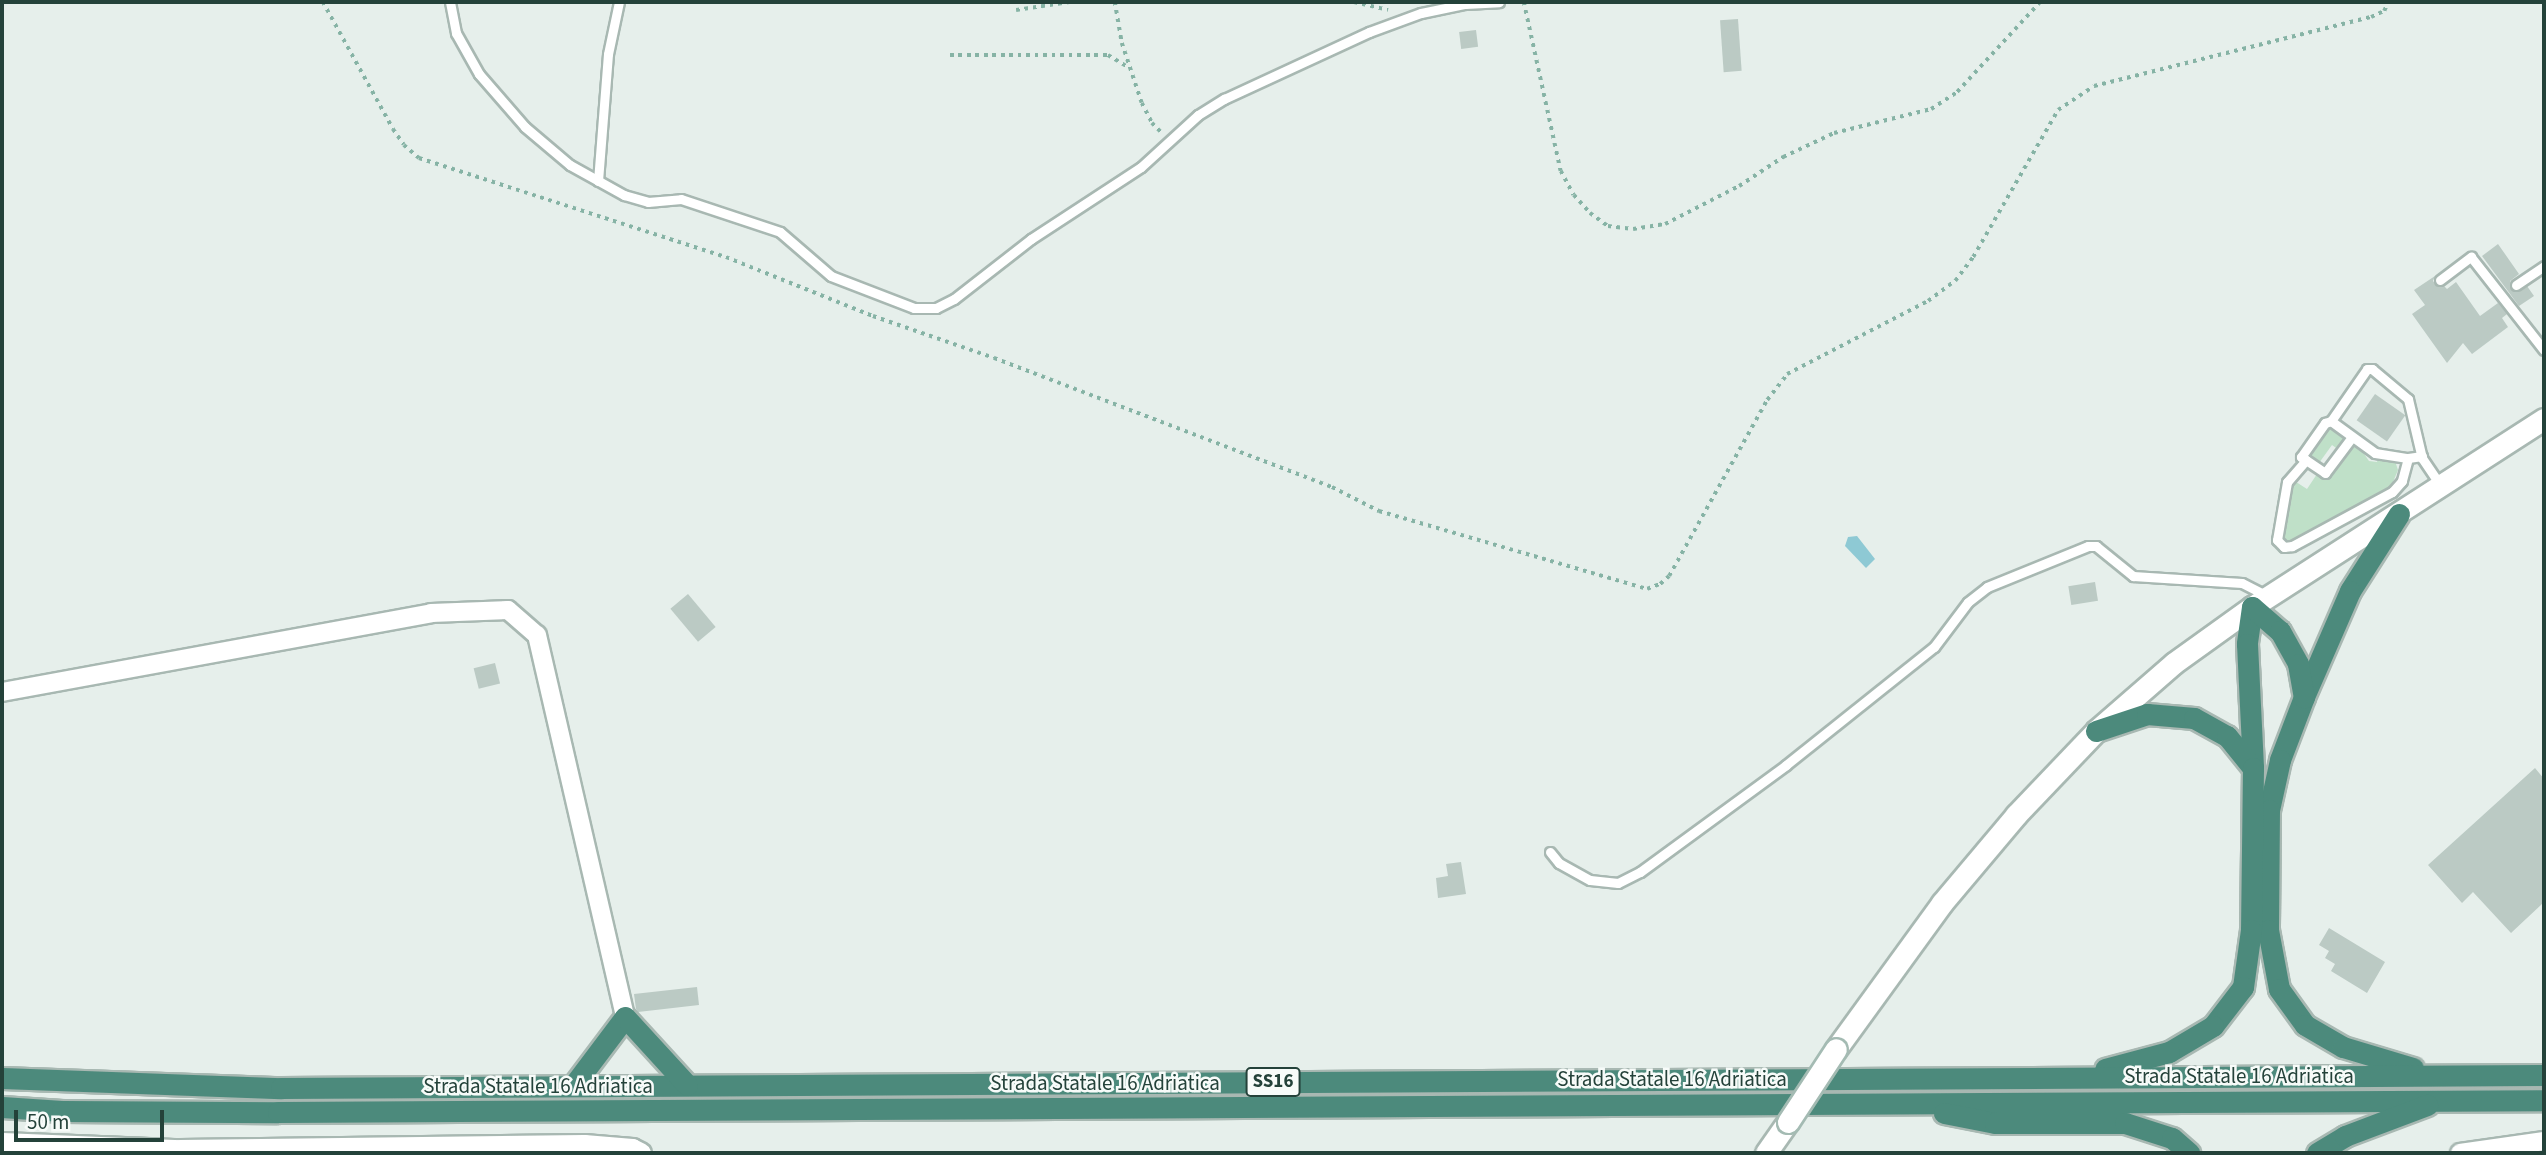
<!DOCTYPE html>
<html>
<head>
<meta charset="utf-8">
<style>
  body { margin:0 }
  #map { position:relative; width:2546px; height:1155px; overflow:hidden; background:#e6efeb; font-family:"Source Sans 3",sans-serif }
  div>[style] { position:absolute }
  .green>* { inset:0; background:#bfe0c8 }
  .water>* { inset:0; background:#8ec9d4 }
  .building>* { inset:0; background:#bbcac4; transform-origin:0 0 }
  .path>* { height:3.5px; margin-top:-1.75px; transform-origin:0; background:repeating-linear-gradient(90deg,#86b3a5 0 3.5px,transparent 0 8.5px) }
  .roads { filter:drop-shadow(2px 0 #a8b8b2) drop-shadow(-2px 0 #a8b8b2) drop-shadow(0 2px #a8b8b2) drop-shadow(0 -2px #a8b8b2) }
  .service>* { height:9px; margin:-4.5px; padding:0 4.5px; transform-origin:4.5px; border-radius:4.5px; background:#fff }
  .minor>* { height:18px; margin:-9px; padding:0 9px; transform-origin:9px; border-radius:9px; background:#fff }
  .tertiary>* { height:21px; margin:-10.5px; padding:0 10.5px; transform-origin:10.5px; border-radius:10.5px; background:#fff }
  .secondary>* { height:21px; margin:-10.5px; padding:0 10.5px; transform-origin:10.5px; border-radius:10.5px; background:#fff }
  .trunk>* { height:21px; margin:-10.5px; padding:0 10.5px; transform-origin:10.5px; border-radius:10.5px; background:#4c8a7c }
  .bridges { filter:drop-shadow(2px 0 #a4bbb3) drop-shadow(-2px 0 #a4bbb3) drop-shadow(0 2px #a4bbb3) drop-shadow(0 -2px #a4bbb3) }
  .secondary-bridge>* { height:21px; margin:-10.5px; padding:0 10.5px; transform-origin:10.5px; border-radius:10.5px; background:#fff }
  span { translate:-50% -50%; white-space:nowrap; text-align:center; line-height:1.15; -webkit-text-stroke:5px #f7fbf9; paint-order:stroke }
  .shield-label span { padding:2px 5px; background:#f7fbf9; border:2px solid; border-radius:5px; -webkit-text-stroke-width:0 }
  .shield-label { font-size:19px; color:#24423a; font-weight:700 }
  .street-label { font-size:21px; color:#24423a }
  .frame { position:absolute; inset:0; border:4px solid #24423a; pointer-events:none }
  .scale { position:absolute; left:14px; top:1110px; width:150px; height:32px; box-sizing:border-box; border:4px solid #24423a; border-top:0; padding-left:9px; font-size:21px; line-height:24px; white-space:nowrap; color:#24423a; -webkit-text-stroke:5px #f7fbf9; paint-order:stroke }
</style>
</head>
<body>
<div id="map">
  <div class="green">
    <div style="clip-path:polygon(2328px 426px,2346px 440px,2339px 450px,2332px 445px,2319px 463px,2307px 455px)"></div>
    <div style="clip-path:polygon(2352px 444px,2360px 448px,2369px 461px,2377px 462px,2378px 458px,2395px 461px,2398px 470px,2393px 482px,2381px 495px,2293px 541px,2286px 540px,2282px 535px,2293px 480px,2307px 489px,2317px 474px,2326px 479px)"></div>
  </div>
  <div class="water">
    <div style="clip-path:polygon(1857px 536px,1875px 559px,1866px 568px,1845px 546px,1848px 537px)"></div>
  </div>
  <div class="building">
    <div style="left:1738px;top:19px;width:52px;height:18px;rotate:86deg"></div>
    <div style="left:1476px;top:30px;width:17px;height:17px;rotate:83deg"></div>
    <div style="clip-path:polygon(2498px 244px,2519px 274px,2510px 281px,2511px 289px,2517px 292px,2527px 286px,2534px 296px,2519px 306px,2482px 256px)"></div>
    <div style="clip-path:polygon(2435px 276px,2433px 281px,2438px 287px,2444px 286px,2447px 289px,2456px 282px,2480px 316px,2498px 303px,2507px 314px,2502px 318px,2508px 327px,2472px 354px,2463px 343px,2447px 363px,2412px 314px,2425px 305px,2414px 290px)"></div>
    <div style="left:2375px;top:394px;width:37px;height:32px;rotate:35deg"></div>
    <div style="left:2095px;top:582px;width:19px;height:27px;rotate:81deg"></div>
    <div style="left:688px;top:594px;width:43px;height:23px;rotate:50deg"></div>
    <div style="left:495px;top:663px;width:21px;height:22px;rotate:76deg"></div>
    <div style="clip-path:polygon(2535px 768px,2544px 779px,2544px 902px,2511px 933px,2473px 892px,2462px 903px,2428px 865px)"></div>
    <div style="clip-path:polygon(1461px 862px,1466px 894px,1438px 898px,1436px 878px,1448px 876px,1446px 864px)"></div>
    <div style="clip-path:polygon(2329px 928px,2385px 962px,2367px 993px,2331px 971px,2335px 964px,2325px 958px,2329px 951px,2319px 945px)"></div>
    <div style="clip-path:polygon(697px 987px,699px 1005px,638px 1012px,636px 1009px,634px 994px)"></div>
  </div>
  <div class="path">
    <div style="left:323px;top:2px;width:145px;rotate:61.1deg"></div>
    <div style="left:393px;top:129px;width:19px;rotate:55deg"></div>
    <div style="left:404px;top:145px;width:20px;rotate:41deg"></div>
    <div style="left:419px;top:158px;width:323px;rotate:17.9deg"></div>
    <div style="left:726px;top:257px;width:158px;rotate:21.9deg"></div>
    <div style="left:873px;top:316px;width:128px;rotate:19.1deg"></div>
    <div style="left:994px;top:358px;width:362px;rotate:20.9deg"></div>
    <div style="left:1332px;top:487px;width:53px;rotate:27.1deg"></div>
    <div style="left:1379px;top:511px;width:279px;rotate:16.2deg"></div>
    <div style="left:1647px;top:589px;width:14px;rotate:-21deg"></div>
    <div style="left:1660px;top:584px;width:12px;rotate:-42deg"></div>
    <div style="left:1669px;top:576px;width:201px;rotate:-60.9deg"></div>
    <div style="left:1767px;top:400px;width:33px;rotate:-52deg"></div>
    <div style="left:1787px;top:374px;width:159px;rotate:-27.4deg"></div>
    <div style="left:1928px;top:301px;width:34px;rotate:-37deg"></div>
    <div style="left:1955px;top:281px;width:30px;rotate:-53deg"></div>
    <div style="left:1973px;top:257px;width:170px;rotate:-60deg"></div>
    <div style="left:2058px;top:110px;width:43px;rotate:-33.7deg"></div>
    <div style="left:2094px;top:86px;width:285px;rotate:-14deg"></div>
    <div style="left:2371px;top:17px;width:14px;rotate:-25deg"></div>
    <div style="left:2384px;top:11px;width:10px;rotate:-66deg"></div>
    <div style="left:1115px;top:2px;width:42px;rotate:80.3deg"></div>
    <div style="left:1122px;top:43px;width:63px;rotate:71.6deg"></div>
    <div style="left:1142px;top:103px;width:22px;rotate:63deg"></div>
    <div style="left:1152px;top:123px;width:13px;rotate:45deg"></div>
    <div style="left:1354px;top:2px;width:35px;rotate:13deg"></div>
    <div style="left:1524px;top:2px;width:173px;rotate:77.7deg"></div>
    <div style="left:1561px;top:171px;width:27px;rotate:62deg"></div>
    <div style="left:1574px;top:195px;width:24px;rotate:48deg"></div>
    <div style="left:1590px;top:213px;width:22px;rotate:36deg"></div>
    <div style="left:1608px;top:226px;width:25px;rotate:7deg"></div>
    <div style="left:1633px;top:229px;width:32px;rotate:-9deg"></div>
    <div style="left:1665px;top:224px;width:83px;rotate:-27.2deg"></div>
    <div style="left:1739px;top:186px;width:53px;rotate:-33.4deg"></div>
    <div style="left:1783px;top:157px;width:56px;rotate:-25.2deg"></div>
    <div style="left:1834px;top:133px;width:100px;rotate:-13.9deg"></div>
    <div style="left:1931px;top:109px;width:31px;rotate:-33deg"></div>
    <div style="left:1957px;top:92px;width:122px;rotate:-47.3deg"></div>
    <div style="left:1016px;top:10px;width:54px;rotate:-8.6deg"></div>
    <div style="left:950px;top:55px;width:158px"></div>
    <div style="left:1108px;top:55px;width:26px;rotate:31deg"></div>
  </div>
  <div class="roads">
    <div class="service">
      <div style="left:450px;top:2px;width:32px;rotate:79deg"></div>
      <div style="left:456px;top:33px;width:47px;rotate:60.7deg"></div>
      <div style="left:479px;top:74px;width:70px;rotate:49deg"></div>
      <div style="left:525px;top:127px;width:59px;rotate:40.2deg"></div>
      <div style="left:570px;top:165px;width:62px;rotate:29.1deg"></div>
      <div style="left:624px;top:195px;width:25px;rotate:16deg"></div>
      <div style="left:648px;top:202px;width:33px;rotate:-5deg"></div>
      <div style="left:681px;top:199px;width:104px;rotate:18.4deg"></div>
      <div style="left:780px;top:232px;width:67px;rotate:40.8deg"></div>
      <div style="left:831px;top:276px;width:89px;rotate:21.1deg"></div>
      <div style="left:914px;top:308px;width:22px"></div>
      <div style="left:936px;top:308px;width:20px;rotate:-27deg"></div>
      <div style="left:954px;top:299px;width:98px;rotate:-37.9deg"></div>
      <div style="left:1031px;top:239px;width:131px;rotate:-33.2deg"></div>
      <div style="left:1141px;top:167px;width:77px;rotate:-42.4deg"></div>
      <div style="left:1198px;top:115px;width:31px;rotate:-32deg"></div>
      <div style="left:1224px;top:99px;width:160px;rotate:-24.8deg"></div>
      <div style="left:1369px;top:32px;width:55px;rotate:-20.1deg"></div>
      <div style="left:1421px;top:13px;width:45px;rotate:-11.6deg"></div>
      <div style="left:1465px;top:4px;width:34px;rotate:-3deg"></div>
      <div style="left:598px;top:181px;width:127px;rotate:-85.5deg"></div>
      <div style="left:608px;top:54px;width:53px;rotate:-78.1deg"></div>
      <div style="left:2440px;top:280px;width:39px;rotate:-37deg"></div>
      <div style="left:2471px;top:257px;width:118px;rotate:51.9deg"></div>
      <div style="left:2516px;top:285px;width:34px;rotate:-34deg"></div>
      <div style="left:2331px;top:421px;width:54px;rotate:36deg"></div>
      <div style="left:2375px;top:453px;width:33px;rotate:9deg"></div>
      <div style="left:2422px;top:456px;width:14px;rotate:172deg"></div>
      <div style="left:2408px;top:458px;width:24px;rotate:105deg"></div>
      <div style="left:2402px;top:481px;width:15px;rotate:132deg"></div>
      <div style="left:2392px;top:492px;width:114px;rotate:151.6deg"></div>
      <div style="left:2292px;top:546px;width:8px;rotate:173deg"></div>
      <div style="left:2284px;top:547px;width:10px;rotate:-135deg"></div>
      <div style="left:2277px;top:540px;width:59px;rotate:-80.2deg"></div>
      <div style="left:2287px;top:482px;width:29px;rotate:-49deg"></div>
      <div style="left:2306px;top:460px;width:6px;rotate:-149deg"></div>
      <div style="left:2301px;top:457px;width:42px;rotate:-54.8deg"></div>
      <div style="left:2325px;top:423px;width:6px;rotate:-18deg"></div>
      <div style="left:2331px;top:421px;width:63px;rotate:-55.3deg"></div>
      <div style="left:2367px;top:369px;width:5px"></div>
      <div style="left:2372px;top:369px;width:47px;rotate:39.8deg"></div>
      <div style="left:2408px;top:399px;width:61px;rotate:76.7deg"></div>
      <div style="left:2422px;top:458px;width:32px;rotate:56deg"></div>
      <div style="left:2306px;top:460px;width:23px;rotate:34deg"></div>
      <div style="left:2325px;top:473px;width:45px;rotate:-53.1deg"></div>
      <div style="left:1550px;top:852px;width:14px;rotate:51deg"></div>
      <div style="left:1559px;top:863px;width:35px;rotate:29deg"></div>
      <div style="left:1590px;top:880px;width:28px;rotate:6deg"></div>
      <div style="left:1618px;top:883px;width:25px;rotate:-27deg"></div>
      <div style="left:1640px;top:872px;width:181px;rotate:-36.2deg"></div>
      <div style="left:1786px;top:765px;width:189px;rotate:-38.6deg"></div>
      <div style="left:1934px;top:647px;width:56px;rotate:-52.9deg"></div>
      <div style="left:1968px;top:602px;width:24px;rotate:-38deg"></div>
      <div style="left:1987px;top:587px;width:109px;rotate:-22.1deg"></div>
      <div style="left:2088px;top:546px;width:8px"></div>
      <div style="left:2096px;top:546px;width:48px;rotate:39deg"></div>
      <div style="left:2133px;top:576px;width:109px;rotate:3.7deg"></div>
      <div style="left:2242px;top:583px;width:28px;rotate:27deg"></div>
    </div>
    <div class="minor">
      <div style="left:2px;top:692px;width:436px;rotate:-10.4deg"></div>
      <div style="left:431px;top:613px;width:77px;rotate:-2.2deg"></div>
      <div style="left:508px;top:610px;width:38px;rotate:41deg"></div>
      <div style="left:537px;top:635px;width:392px;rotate:77deg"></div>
      <div style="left:2460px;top:1153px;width:85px;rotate:-8.1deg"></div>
    </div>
    <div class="tertiary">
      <div style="left:2252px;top:607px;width:347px;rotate:-32.8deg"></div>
      <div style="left:2px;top:1143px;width:178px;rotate:2.3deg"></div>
      <div style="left:180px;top:1150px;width:404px;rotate:-0.7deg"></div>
      <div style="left:584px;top:1145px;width:48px;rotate:4.8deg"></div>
      <div style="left:632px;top:1149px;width:9px;rotate:27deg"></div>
    </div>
    <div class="secondary">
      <div style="left:1836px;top:1049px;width:180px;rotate:-54deg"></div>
      <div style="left:1942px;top:903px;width:115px;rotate:-49.9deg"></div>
      <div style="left:2016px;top:815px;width:116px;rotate:-46.4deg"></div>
      <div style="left:2096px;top:731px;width:103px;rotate:-41.1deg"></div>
      <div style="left:2174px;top:663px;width:96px;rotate:-35.7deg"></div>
      <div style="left:1766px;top:1153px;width:38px;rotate:-55deg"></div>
    </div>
    <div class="trunk">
      <div style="left:2399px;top:514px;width:91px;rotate:122.5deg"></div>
      <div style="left:2350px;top:591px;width:116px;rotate:113.5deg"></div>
      <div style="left:2304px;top:697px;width:67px;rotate:110.9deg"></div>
      <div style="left:2280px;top:760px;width:51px;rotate:102.4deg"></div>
      <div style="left:2269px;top:810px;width:120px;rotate:90.5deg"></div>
      <div style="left:2268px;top:930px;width:60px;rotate:79.4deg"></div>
      <div style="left:2279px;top:989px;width:44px;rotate:54.2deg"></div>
      <div style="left:2305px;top:1025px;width:44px;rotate:30.1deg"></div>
      <div style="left:2343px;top:1047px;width:73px;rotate:16.7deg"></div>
      <div style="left:2252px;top:607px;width:37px;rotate:98deg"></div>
      <div style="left:2247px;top:644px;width:124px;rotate:87.2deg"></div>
      <div style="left:2252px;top:607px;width:37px;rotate:41deg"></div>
      <div style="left:2280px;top:631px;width:38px;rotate:61deg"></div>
      <div style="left:2298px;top:664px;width:34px;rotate:80deg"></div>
      <div style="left:2096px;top:731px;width:54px;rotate:-18.4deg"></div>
      <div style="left:2147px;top:714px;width:47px;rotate:4.9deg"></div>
      <div style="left:2194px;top:718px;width:38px;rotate:29deg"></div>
      <div style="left:2227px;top:736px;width:41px;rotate:50.9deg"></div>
      <div style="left:2253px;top:768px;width:162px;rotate:90.7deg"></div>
      <div style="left:2251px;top:930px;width:58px;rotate:98deg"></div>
      <div style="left:2243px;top:987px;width:49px;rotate:127.6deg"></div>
      <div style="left:2213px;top:1026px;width:51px;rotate:149.4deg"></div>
      <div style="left:2169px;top:1052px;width:66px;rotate:165.1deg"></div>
      <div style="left:2px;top:1078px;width:279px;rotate:2.1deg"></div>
      <div style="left:281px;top:1088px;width:2263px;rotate:-0.33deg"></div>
      <div style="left:573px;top:1086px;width:86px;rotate:-53deg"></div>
      <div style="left:625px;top:1017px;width:92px;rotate:47.6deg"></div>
      <div style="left:2px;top:1107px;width:60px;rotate:3.8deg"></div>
      <div style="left:62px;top:1111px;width:216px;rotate:0.3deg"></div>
      <div style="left:278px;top:1112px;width:2266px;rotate:-0.3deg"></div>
      <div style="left:1944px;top:1113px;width:52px;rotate:11.1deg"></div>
      <div style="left:1995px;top:1123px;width:130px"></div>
      <div style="left:2125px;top:1123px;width:49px;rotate:17.7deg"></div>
      <div style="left:2172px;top:1138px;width:23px;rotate:41deg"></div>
      <div style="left:2317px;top:1153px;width:33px;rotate:-31deg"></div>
      <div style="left:2345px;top:1136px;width:88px;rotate:-20.7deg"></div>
    </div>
  </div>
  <div class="bridges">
    <div class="secondary-bridge">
      <div style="left:1788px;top:1122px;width:87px;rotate:-56.7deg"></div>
    </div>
  </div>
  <div class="shield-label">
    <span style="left:1273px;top:1082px">SS16</span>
  </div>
  <div class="street-label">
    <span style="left:2239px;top:1076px">Strada Statale 16 Adriatica</span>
    <span style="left:1672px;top:1079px">Strada Statale 16 Adriatica</span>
    <span style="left:1105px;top:1083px">Strada Statale 16 Adriatica</span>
    <span style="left:538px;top:1086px">Strada Statale 16 Adriatica</span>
  </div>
  <div class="frame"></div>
  <div class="scale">50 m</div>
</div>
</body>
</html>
